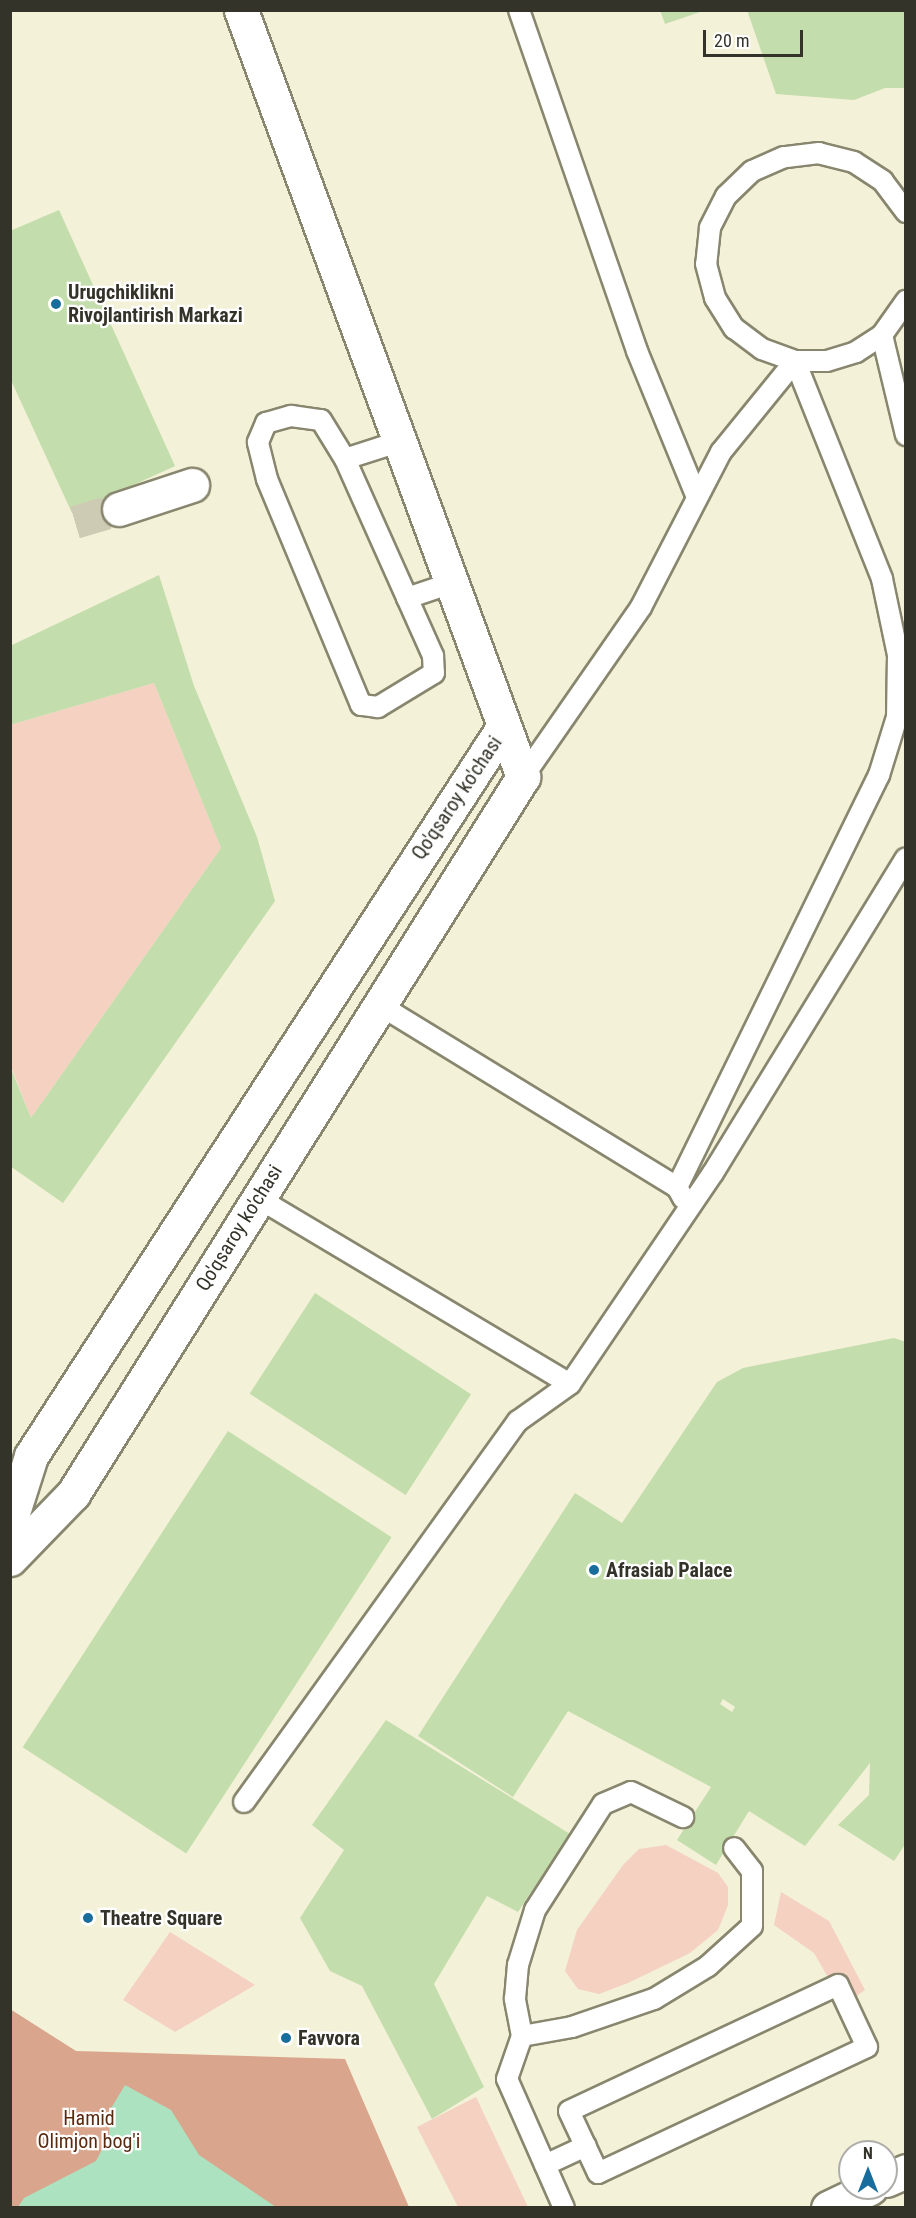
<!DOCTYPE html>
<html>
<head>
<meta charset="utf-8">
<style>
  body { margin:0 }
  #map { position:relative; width:916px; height:2218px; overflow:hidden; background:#f3f1d7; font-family:"Roboto Condensed",sans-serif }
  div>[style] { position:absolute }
  .green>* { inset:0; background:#f4d1c0 }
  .forest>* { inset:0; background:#d9a58c }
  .water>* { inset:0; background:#ade2c1 }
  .building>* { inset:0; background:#c4ddac; transform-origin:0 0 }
  .street-tunnel>* { height:33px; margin-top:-16.5px; transform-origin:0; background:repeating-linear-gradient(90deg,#cdcbb4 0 33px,transparent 0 49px) }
  .roads { filter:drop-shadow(2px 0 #88866e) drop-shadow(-2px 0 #88866e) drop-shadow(0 2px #88866e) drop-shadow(0 -2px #88866e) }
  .lane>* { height:20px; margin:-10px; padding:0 10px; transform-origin:10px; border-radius:10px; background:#fff }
  .street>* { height:33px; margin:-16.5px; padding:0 16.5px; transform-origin:16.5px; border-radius:16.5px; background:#fff }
  .primary>* { height:33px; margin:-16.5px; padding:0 16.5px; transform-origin:16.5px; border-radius:16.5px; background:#fff }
  .dots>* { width:16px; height:16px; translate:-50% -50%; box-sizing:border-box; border:3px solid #fff; border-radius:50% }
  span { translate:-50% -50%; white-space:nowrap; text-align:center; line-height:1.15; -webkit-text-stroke:4.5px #fff; paint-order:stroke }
  .poi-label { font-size:20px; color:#343329; font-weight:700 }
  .left { translate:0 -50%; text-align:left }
  .street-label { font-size:20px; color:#343329 }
  .park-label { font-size:20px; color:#5a290e }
  .frame { position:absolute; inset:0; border:12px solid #343329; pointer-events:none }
  .north { position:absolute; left:838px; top:2140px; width:60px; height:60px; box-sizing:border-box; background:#fff; border:2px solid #aeada9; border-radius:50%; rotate:0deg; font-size:16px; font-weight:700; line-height:24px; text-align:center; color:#343329 }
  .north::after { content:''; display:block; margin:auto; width:21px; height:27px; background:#196d9d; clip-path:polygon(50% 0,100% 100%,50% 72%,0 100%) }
  .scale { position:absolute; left:703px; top:30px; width:100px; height:27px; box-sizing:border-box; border:3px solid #343329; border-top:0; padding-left:8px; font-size:18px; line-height:21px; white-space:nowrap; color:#343329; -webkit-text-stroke:4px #fff; paint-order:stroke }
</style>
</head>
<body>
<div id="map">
  <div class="green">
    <div style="clip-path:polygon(154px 683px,221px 848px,31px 1118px,10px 1064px,10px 725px)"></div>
    <div style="clip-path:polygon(666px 1845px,718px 1873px,728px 1887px,728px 1905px,718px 1930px,690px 1953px,628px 1983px,599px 1994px,578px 1989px,565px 1971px,577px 1930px,623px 1865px,639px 1849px)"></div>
    <div style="clip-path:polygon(781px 1892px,829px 1921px,865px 1990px,844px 2005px,814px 1953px,774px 1925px)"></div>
    <div style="clip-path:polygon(170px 1932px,255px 1985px,175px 2032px,123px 2000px)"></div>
    <div style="clip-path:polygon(476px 2097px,528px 2207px,458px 2207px,417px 2127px)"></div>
  </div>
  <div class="forest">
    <div style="clip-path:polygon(10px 2009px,76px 2051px,345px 2059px,409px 2207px,11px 2207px)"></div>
  </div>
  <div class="water">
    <div style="clip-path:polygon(125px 2085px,171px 2110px,199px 2155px,276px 2207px,18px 2207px,24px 2198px,96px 2161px,109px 2136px,110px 2110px)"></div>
  </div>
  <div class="building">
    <div style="clip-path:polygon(660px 10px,703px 10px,703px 11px,665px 24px)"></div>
    <div style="clip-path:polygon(747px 10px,906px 10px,906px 88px,885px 88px,854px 100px,776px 94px)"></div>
    <div style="clip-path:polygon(59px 210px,175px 466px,72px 513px,10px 378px,10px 231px)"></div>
    <div style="clip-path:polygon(159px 575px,194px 686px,257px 837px,275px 901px,63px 1203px,10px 1166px,10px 1066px,31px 1118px,221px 848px,154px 683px,10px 725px,10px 646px)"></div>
    <div style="left:315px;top:1293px;width:186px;height:120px;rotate:33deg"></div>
    <div style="clip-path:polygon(evenodd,894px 1338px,906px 1342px,906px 1843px,894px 1861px,838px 1825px,869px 1795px,870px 1763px,805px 1846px,749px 1811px,716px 1865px,677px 1840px,711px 1787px,568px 1711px,513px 1797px,418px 1736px,575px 1493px,622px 1523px,717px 1382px,743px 1368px,894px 1338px,723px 1699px,735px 1707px,732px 1712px,720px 1704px,723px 1699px)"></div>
    <div style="left:228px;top:1431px;width:195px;height:377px;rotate:33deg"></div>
    <div style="clip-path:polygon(386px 1720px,570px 1834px,518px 1912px,487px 1896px,434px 1984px,484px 2087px,432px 2119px,362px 1986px,330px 1971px,300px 1918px,344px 1850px,312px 1825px)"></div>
  </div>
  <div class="street-tunnel">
    <div style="left:75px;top:522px;width:46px;rotate:-16.5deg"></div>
  </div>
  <div class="roads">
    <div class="lane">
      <div style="left:519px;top:10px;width:361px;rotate:70.9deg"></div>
      <div style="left:637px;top:351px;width:156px;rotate:67.7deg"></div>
      <div style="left:906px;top:212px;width:39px;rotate:-127deg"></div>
      <div style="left:883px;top:181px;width:35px;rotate:-147deg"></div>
      <div style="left:854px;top:162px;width:36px;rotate:-166deg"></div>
      <div style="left:819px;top:153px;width:35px;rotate:173deg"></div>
      <div style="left:784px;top:157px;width:35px;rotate:156deg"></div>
      <div style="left:752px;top:171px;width:36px;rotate:136deg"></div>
      <div style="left:726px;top:196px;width:36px;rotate:117deg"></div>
      <div style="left:710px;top:228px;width:36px;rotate:96deg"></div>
      <div style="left:706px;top:264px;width:35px;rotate:75deg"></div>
      <div style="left:715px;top:298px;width:36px;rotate:58deg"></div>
      <div style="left:734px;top:328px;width:35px;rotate:37deg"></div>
      <div style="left:762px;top:349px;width:35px;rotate:20deg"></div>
      <div style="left:795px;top:361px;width:32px"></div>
      <div style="left:827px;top:361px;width:30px;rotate:-17deg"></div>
      <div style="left:856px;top:352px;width:31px;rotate:-33deg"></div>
      <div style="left:882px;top:335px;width:42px;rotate:-54.8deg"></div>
      <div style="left:882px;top:335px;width:103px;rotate:76.5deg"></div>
      <div style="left:291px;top:416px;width:30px;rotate:8deg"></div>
      <div style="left:321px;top:420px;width:46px;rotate:58.4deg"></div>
      <div style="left:345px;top:459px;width:216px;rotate:65.9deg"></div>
      <div style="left:433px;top:656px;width:17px;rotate:87deg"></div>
      <div style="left:434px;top:673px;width:66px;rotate:148.7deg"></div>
      <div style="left:378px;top:707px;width:17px;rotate:-173deg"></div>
      <div style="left:361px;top:705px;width:245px;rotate:-112.6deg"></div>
      <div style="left:267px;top:479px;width:38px;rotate:-104deg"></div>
      <div style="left:258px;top:442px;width:21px;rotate:-67deg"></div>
      <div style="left:266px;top:423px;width:26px;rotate:-16deg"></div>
      <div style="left:345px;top:459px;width:56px;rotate:-17.8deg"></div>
      <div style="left:407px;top:598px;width:44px;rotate:-18.4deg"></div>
      <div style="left:523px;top:777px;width:207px;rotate:-55.2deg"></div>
      <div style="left:641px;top:607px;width:174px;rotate:-62.7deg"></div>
      <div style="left:721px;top:452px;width:117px;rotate:-50.9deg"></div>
      <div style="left:795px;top:361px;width:235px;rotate:68.2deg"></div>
      <div style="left:882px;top:579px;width:78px;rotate:78.1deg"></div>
      <div style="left:898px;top:655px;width:62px;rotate:90.9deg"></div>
      <div style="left:897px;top:717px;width:61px;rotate:107.2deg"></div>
      <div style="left:879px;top:775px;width:459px;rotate:116.1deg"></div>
      <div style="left:378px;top:1004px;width:351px;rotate:31.5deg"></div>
      <div style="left:677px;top:1187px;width:13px;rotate:61deg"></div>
      <div style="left:258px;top:1198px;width:363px;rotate:30.8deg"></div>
      <div style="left:570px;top:1384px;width:255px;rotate:-55.9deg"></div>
      <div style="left:713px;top:1173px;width:369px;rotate:-58.5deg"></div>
      <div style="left:244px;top:1802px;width:469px;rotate:-54.3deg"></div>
      <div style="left:518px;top:1421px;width:64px;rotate:-35.4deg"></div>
      <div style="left:838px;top:1985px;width:68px;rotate:64.9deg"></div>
      <div style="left:867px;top:2047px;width:297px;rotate:154.9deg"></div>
      <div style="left:598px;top:2173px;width:68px;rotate:-115.1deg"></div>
      <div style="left:569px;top:2111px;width:297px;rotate:-25.1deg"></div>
      <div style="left:522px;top:2036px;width:38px;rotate:-101deg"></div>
      <div style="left:515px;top:1999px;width:34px;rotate:-85deg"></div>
      <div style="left:518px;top:1965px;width:58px;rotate:-72.8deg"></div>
      <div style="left:535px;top:1910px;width:126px;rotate:-57.3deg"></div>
      <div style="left:603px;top:1804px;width:30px;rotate:-23deg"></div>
      <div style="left:631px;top:1792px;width:58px;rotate:25.7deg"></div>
      <div style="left:545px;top:2165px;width:45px;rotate:-24.9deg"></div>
      <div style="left:564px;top:2208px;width:141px;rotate:-113.8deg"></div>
      <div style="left:507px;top:2079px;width:46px;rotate:-70.8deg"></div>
      <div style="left:522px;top:2036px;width:51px;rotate:-10.2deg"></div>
      <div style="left:572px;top:2027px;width:87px;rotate:-18.9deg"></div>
      <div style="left:654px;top:1999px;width:63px;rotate:-31.4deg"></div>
      <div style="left:708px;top:1966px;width:59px;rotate:-42.3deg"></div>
      <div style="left:752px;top:1926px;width:55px;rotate:-90deg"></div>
      <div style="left:752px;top:1871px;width:29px;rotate:-128deg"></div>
    </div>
    <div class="street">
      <div style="left:119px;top:509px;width:77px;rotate:-18.2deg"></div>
      <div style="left:10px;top:1522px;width:69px;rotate:-72.3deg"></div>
      <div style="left:31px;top:1456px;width:866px;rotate:-57.06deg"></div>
      <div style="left:10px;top:1559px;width:91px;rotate:-45.9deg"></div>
      <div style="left:73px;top:1494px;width:847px;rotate:-57.89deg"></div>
      <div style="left:523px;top:777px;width:817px;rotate:-110.19deg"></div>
    </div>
    <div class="primary">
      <div style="left:886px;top:2180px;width:22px;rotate:-24deg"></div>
      <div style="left:828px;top:2208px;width:47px;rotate:-25.5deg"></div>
    </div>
  </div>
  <div class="dots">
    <div style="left:56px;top:304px;background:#196d9d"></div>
    <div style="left:594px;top:1570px;background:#196d9d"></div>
    <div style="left:88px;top:1918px;background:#196d9d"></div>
    <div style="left:286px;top:2038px;background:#196d9d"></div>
  </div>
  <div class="poi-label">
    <span class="left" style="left:68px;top:304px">Urugchiklikni<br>Rivojlantirish Markazi</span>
    <span class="left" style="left:606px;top:1570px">Afrasiab Palace</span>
    <span class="left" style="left:100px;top:1918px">Theatre Square</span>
    <span class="left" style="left:298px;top:2038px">Favvora</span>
  </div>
  <div class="street-label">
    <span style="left:457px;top:798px;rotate:-56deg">Qo'qsaroy ko'chasi</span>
    <span style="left:239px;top:1228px;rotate:-58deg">Qo'qsaroy ko'chasi</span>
  </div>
  <div class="park-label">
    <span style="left:89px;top:2130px">Hamid<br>Olimjon bog'i</span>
  </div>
  <div class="frame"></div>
  <div class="north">N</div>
  <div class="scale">20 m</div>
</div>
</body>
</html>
